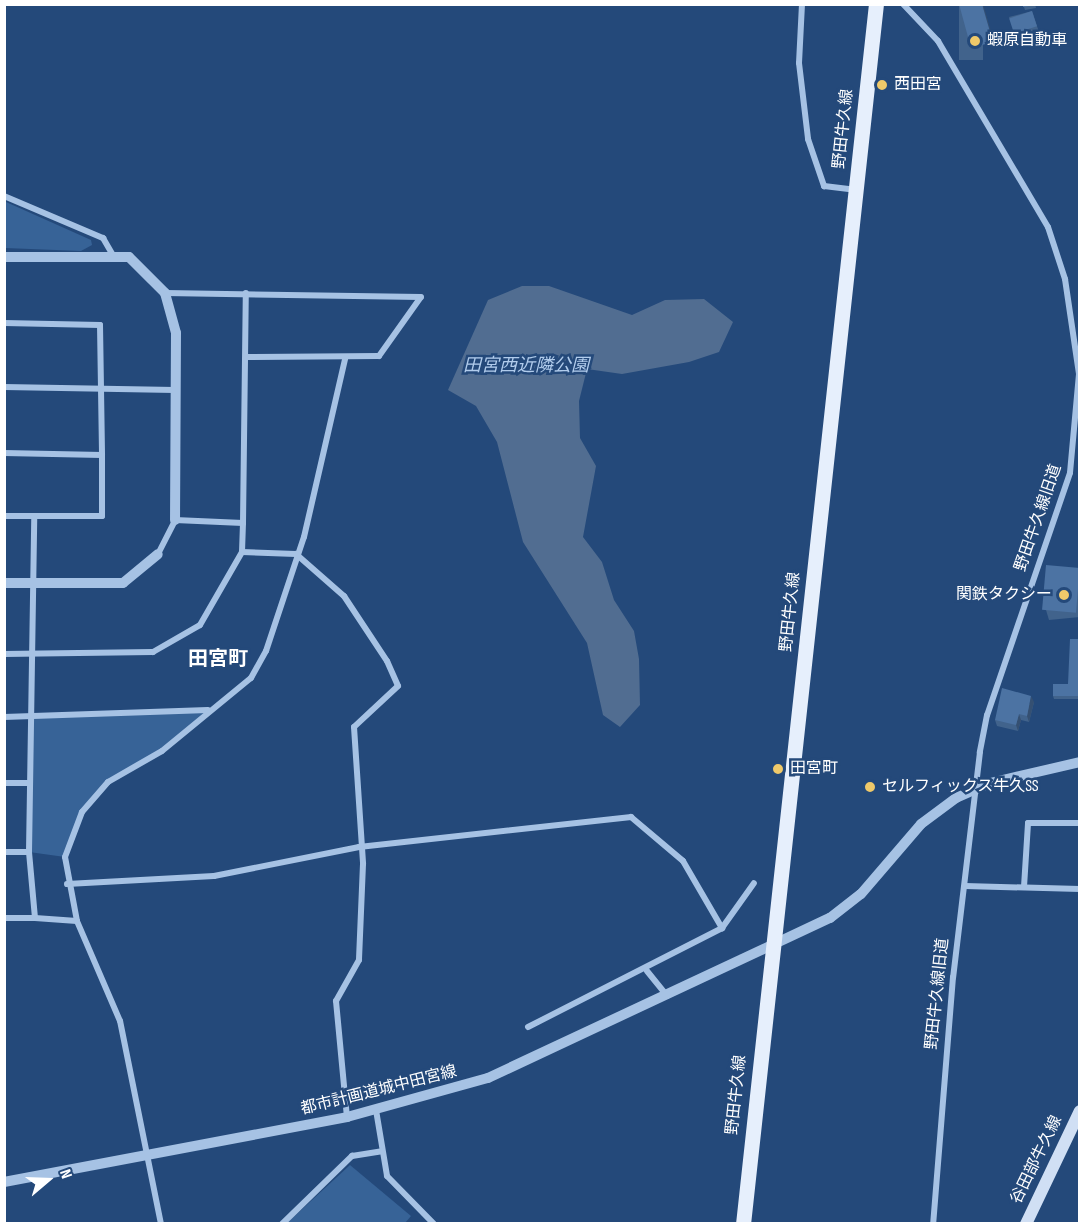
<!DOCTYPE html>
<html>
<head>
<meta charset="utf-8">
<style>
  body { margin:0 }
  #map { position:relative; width:1084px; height:1228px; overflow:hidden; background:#24497a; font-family:"Sofia Sans Condensed","Noto Sans JP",sans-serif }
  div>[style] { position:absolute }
  .green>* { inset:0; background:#376397 }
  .water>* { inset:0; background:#516d91 }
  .minor>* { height:6px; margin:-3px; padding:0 3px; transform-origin:3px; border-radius:3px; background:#a6c2e4 }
  .tertiary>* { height:10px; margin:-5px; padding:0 5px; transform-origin:5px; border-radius:5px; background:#a6c2e4 }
  .secondary>* { height:12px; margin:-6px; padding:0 6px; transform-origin:6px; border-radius:6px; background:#d0dff4 }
  .primary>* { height:15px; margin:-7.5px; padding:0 7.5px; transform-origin:7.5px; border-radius:7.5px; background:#e6effc }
  .wall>* { inset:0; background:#41638c; transform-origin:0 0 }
  .shaded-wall>* { inset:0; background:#355072 }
  .building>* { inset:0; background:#4c73a3; transform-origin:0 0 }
  .dots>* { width:16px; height:16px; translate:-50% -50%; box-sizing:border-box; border:3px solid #24497a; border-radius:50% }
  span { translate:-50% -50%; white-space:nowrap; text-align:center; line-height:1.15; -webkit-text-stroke:5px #24497a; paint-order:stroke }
  .poi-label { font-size:16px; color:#fff }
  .left { translate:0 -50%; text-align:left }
  .right { translate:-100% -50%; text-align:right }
  .street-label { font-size:16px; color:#fff }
  .water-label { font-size:18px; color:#b1ccec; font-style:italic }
  .quarter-label { font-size:20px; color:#fff; font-weight:700 }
  .frame { position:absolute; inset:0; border:6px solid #fff; pointer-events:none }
  .north { position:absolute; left:18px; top:1150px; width:60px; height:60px; -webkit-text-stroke:4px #24497a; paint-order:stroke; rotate:71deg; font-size:16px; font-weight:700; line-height:24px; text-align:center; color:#fff }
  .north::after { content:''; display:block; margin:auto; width:21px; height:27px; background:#fff; clip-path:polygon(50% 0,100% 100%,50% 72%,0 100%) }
</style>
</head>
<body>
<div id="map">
  <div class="green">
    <div style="clip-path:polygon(6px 202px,91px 240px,92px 245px,81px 251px,5px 248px)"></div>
    <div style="clip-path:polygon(208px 710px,162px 751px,108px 782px,82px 812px,65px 857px,29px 852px,29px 717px)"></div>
    <div style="clip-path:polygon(350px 1165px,411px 1216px,405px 1223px,286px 1224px)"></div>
  </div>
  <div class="water">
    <div style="clip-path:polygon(522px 286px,549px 286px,632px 315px,665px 300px,704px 299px,733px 322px,719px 352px,689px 362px,622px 374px,587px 369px,579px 401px,580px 438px,596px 466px,583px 537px,602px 562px,614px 600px,634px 631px,639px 659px,640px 705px,620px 727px,603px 715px,587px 643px,523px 542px,497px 442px,476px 406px,448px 390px,488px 300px)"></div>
  </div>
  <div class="minor">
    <div style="left:802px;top:4px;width:59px;rotate:92.9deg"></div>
    <div style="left:799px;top:63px;width:77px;rotate:83.2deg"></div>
    <div style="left:808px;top:139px;width:50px;rotate:71.2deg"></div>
    <div style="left:824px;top:186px;width:31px;rotate:7deg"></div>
    <div style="left:903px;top:4px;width:51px;rotate:46.6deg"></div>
    <div style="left:938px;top:41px;width:216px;rotate:59.4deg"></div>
    <div style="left:1048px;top:227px;width:55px;rotate:71.9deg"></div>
    <div style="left:1065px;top:279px;width:96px;rotate:81.6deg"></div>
    <div style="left:1079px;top:374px;width:99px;rotate:95.2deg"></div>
    <div style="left:1070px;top:473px;width:256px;rotate:108.9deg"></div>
    <div style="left:987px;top:715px;width:38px;rotate:101deg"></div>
    <div style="left:980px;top:752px;width:227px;rotate:96.8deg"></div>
    <div style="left:953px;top:977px;width:248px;rotate:94.6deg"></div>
    <div style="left:4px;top:196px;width:108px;rotate:23deg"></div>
    <div style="left:103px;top:238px;width:22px;rotate:60deg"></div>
    <div style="left:165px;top:293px;width:256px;rotate:0.9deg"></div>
    <div style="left:4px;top:323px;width:96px;rotate:1.2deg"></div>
    <div style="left:100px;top:325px;width:130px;rotate:89.1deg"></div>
    <div style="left:102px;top:455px;width:61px;rotate:90deg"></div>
    <div style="left:102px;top:516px;width:98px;rotate:180deg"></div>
    <div style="left:247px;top:357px;width:132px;rotate:-0.4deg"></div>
    <div style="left:379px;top:356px;width:72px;rotate:-54.6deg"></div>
    <div style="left:4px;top:387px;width:171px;rotate:1deg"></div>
    <div style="left:4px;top:453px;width:98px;rotate:1.2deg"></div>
    <div style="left:243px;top:523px;width:230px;rotate:-89.3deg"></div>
    <div style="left:158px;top:554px;width:38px;rotate:-63deg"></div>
    <div style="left:175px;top:520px;width:68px;rotate:2.5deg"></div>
    <div style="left:243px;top:523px;width:29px;rotate:92deg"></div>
    <div style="left:242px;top:552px;width:54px;rotate:2.1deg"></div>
    <div style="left:296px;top:554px;width:64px;rotate:41.2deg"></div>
    <div style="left:344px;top:596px;width:78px;rotate:56.5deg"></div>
    <div style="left:387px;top:661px;width:27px;rotate:66deg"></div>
    <div style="left:398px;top:686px;width:60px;rotate:137deg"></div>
    <div style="left:354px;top:727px;width:137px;rotate:86.2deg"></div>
    <div style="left:363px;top:864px;width:96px;rotate:92.4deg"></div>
    <div style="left:359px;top:960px;width:47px;rotate:119.3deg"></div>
    <div style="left:336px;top:1001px;width:117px;rotate:84.6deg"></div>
    <div style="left:4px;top:654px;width:149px;rotate:-0.8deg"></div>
    <div style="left:153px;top:652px;width:54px;rotate:-29.9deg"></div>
    <div style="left:200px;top:625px;width:84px;rotate:-60.1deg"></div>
    <div style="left:4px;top:717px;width:204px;rotate:-2deg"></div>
    <div style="left:4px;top:783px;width:25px"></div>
    <div style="left:4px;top:852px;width:25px"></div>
    <div style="left:67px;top:884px;width:147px;rotate:-3.1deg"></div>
    <div style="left:214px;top:876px;width:148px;rotate:-11.3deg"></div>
    <div style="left:359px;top:847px;width:274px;rotate:-6.3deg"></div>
    <div style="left:631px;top:817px;width:68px;rotate:40.2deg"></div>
    <div style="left:683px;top:861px;width:78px;rotate:59.8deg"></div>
    <div style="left:965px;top:886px;width:115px;rotate:1.5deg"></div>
    <div style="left:1024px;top:887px;width:64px;rotate:-86.4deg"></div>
    <div style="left:1028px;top:823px;width:52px"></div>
    <div style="left:4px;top:918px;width:31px"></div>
    <div style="left:35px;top:918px;width:66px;rotate:-95.2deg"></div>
    <div style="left:29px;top:852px;width:336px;rotate:-89.1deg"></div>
    <div style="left:35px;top:918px;width:42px;rotate:4.1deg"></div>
    <div style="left:647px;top:971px;width:32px;rotate:51deg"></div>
    <div style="left:528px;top:1027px;width:218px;rotate:-27deg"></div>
    <div style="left:722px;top:928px;width:55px;rotate:-54.6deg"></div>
    <div style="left:376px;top:1110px;width:67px;rotate:80.5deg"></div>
    <div style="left:387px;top:1176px;width:67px;rotate:45.6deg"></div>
    <div style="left:161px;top:1224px;width:207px;rotate:-101.4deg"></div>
    <div style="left:120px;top:1021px;width:109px;rotate:-113.3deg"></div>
    <div style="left:77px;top:921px;width:65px;rotate:-100.6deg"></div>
    <div style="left:65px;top:857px;width:48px;rotate:-69.3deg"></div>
    <div style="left:82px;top:812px;width:40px;rotate:-49deg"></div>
    <div style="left:108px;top:782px;width:62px;rotate:-29.9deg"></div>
    <div style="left:162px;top:751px;width:115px;rotate:-39.4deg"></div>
    <div style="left:251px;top:678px;width:31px;rotate:-61deg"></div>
    <div style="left:266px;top:651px;width:120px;rotate:-71.6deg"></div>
    <div style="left:304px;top:537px;width:183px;rotate:-77deg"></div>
    <div style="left:282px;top:1224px;width:98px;rotate:-44.2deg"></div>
    <div style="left:352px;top:1156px;width:30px;rotate:-9deg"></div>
  </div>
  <div class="tertiary">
    <div style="left:4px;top:257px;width:125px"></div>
    <div style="left:129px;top:257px;width:51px;rotate:45deg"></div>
    <div style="left:165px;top:293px;width:41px;rotate:74.6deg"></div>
    <div style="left:176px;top:333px;width:187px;rotate:90.3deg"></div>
    <div style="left:4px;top:583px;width:119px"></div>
    <div style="left:123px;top:583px;width:45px;rotate:-39.6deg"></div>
    <div style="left:4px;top:1182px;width:349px;rotate:-10.7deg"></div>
    <div style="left:347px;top:1117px;width:146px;rotate:-15.5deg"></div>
    <div style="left:488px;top:1078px;width:378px;rotate:-25.1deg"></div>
    <div style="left:830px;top:918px;width:39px;rotate:-38deg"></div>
    <div style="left:861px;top:894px;width:92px;rotate:-49.4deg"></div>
    <div style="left:921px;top:824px;width:44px;rotate:-36.6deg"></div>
    <div style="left:956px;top:798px;width:37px;rotate:-24deg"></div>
    <div style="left:990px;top:783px;width:92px;rotate:-13.1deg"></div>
  </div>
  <div class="secondary">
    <div style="left:1026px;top:1224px;width:125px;rotate:-64.5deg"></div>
  </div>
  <div class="primary">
    <div style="left:743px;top:1224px;width:1227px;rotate:-83.78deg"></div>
  </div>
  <div class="wall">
    <div style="left:959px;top:4px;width:24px;height:56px"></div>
    <div style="clip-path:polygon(1023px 4px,1035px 4px,1036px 8px,1025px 10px)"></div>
    <div style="clip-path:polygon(1032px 11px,1039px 32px,1017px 38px,1009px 17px)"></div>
    <div style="clip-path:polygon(1080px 568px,1080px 617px,1049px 620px,1046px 610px)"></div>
    <div style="clip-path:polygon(1080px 639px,1079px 699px,1054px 699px,1053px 696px,1068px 684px)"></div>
    <div style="clip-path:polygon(1034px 702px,1029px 722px,1021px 720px,1018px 731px,997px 726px,995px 720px)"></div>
  </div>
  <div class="shaded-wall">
    <div style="clip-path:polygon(982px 4px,983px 4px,997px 52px,993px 42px)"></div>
    <div style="clip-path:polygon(1080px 654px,1080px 684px,1079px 699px,1078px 696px)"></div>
    <div style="clip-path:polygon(1031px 696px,1034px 702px,1029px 722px,1027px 716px)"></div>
    <div style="clip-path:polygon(1019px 714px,1021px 720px,1018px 731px,1016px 725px)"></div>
  </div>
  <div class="building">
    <div style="clip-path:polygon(959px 4px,982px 4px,993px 42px,971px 48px)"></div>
    <div style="clip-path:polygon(1023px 4px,1035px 4px,1035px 5px,1023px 7px)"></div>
    <div style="left:1032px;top:11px;width:16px;height:24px;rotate:72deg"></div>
    <div style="left:1046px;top:565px;width:34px;height:45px;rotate:5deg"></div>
    <div style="clip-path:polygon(1070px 639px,1080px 639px,1078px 696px,1053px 696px,1053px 684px,1068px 684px)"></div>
    <div style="clip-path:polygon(1002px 688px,1031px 696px,1027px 716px,1019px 714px,1016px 725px,995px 720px)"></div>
  </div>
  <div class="dots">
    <div style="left:975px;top:41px;background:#efc96a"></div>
    <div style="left:882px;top:85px;background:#efc96a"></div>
    <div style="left:1064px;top:595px;background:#efc96a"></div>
    <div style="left:778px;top:769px;background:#efc96a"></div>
    <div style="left:870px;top:787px;background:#efc96a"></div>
  </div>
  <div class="poi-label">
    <span class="left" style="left:987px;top:41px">蝦原自動車</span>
    <span class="left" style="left:894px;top:85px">西田宮</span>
    <span class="right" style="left:1052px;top:595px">関鉄タクシー</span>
    <span class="left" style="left:790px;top:769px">田宮町</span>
    <span class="left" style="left:882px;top:787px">セルフィックス牛久SS</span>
  </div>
  <div class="street-label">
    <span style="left:844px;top:129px;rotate:-84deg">野田牛久線</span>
    <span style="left:1039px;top:518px;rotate:-71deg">野田牛久線旧道</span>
    <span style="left:791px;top:612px;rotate:-84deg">野田牛久線</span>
    <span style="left:938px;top:994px;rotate:-84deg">野田牛久線旧道</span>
    <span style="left:379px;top:1091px;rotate:-14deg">都市計画道城中田宮線</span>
    <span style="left:737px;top:1095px;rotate:-84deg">野田牛久線</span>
    <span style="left:1037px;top:1160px;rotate:-64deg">谷田部牛久線</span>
  </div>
  <div class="water-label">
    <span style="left:526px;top:366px">田宮西近隣公園</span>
  </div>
  <div class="quarter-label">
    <span style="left:218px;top:659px">田宮町</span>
  </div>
  <div class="frame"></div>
  <div class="north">N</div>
</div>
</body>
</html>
